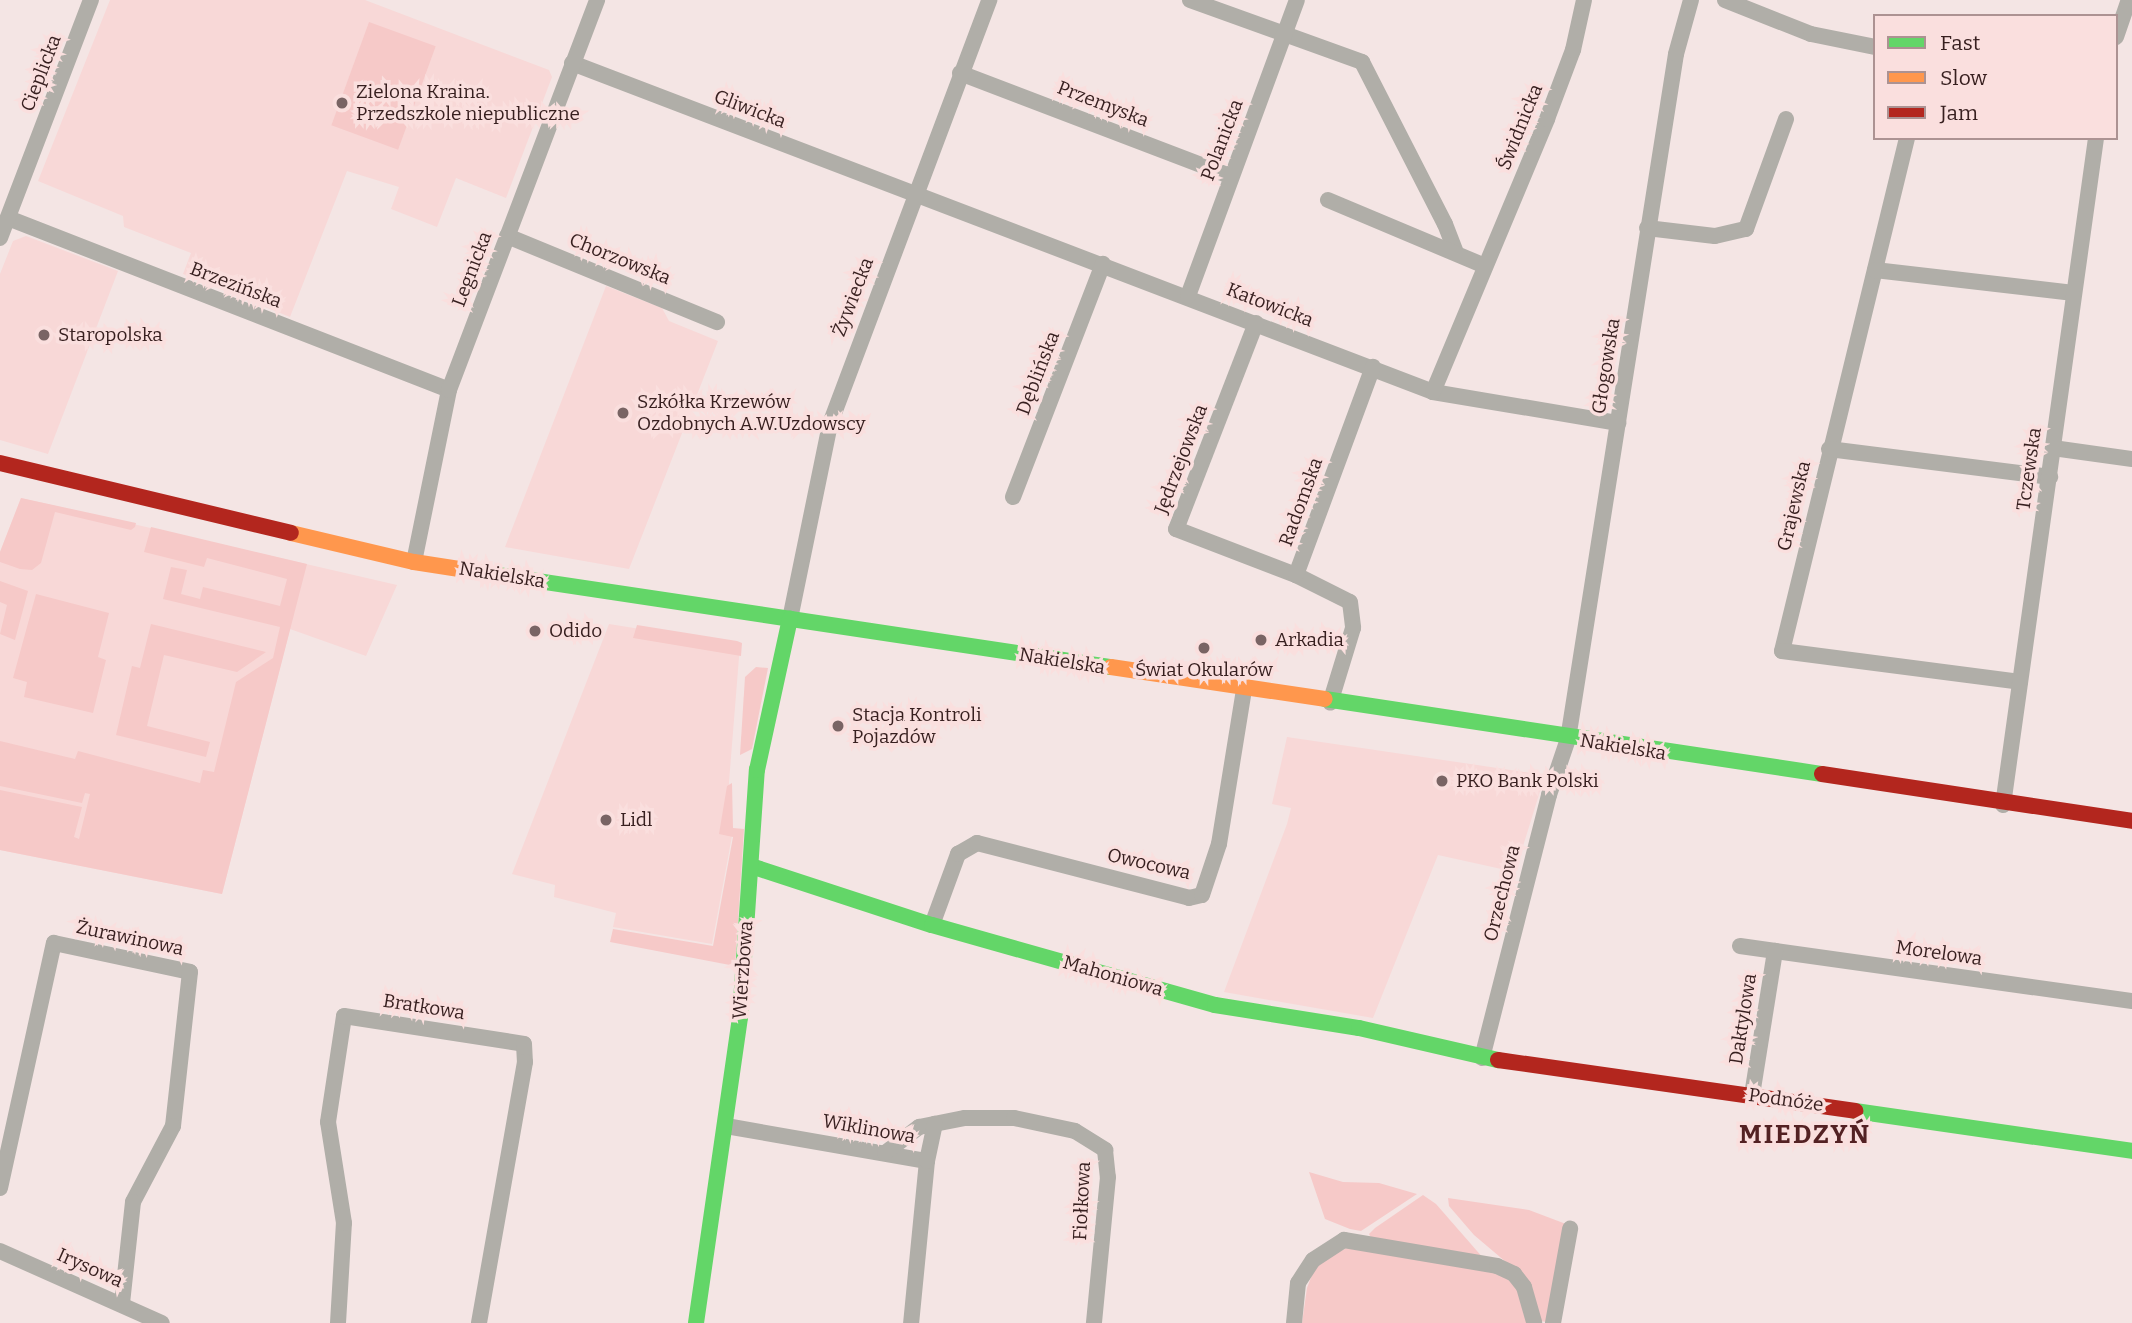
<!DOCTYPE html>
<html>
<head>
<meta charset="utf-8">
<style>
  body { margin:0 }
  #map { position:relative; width:2132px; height:1323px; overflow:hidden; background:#f4e5e4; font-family:Bitter,serif }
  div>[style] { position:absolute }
  .built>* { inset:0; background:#f8d8d7 }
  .green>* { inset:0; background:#f6c9c8; transform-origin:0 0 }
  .street>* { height:16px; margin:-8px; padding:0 8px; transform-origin:8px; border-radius:8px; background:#b0aea8 }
  .fast>* { height:16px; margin:-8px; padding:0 8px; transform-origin:8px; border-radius:8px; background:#63d668 }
  .slow>* { height:16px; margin:-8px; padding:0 8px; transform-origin:8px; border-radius:8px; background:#ff974d }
  .jam>* { height:16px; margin:-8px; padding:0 8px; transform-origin:8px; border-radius:8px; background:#b3261e }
  .dots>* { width:19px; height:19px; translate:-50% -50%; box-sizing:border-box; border:4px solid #fadfde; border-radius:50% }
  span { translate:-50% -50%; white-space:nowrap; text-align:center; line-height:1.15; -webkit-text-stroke:7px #fadfde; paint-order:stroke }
  .street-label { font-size:19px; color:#371f1f }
  .poi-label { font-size:19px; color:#371f1f }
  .left { translate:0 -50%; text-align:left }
  .district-label { font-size:26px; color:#532123; font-weight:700; letter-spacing:2px }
  .legend { position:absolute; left:1873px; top:14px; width:245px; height:126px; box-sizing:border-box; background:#fadfde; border:2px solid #ac9292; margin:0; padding:9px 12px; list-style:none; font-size:21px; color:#371f1f }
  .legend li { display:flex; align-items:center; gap:14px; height:35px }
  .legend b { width:35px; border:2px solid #ac9292 }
</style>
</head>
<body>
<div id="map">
  <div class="built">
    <div style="clip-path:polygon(110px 0,365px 0,549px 70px,552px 77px,506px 198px,456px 178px,437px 227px,391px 209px,399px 187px,347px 171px,290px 317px,183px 274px,191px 253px,124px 227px,123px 216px,38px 181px)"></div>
    <div style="clip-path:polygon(26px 236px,118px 271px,48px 454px,0 440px,0 274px,13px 241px)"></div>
    <div style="clip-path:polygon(606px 286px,662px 308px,669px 321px,718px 341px,629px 569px,505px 547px)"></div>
    <div style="clip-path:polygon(21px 498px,397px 585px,366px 656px,290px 629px,222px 894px,0 850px,0 552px)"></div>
    <div style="clip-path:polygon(609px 624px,740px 645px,729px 782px,732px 836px,712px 944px,613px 927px,616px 913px,554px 897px,555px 885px,512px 874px)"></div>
    <div style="clip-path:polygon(1287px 737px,1545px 775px,1515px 872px,1438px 855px,1373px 1018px,1224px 992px,1287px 824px,1291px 808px,1272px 804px)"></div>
  </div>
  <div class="green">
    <div style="left:369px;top:22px;width:71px;height:110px;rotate:20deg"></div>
    <div style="clip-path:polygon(21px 498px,136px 523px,135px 527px,131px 530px,55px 512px,41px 563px,32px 570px,20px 569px,0 562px,0 552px)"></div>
    <div style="clip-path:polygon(151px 527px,307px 564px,222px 894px,0 850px,0 790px,82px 807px,74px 837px,79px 839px,90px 794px,85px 793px,82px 803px,0 786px,0 741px,75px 759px,78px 751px,200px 783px,203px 770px,214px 772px,236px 682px,273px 658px,280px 627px,163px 599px,171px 567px,187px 570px,181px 594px,200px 599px,203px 587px,280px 606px,287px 579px,207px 558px,204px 567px,144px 552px)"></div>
    <div style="clip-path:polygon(0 581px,28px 591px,15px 640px,0 634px,7px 605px,0 602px)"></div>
    <div style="clip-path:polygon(36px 594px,109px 613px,98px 657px,106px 660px,93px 713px,24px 697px,27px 682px,13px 678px)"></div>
    <div style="clip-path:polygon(151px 624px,266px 652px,237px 672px,164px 655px,147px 726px,210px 742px,206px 757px,116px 735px,132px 666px,140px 668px)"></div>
    <div style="clip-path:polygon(637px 625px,737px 641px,742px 643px,741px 656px,633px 638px)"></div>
    <div style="clip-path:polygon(756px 667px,768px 668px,752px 749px,740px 755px,745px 677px)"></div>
    <div style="clip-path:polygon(732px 783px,733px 828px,744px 829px,735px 966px,610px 942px,613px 929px,713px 946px,733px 837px,719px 834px,727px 786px)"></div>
    <div style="clip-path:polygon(1309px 1172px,1343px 1182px,1379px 1183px,1417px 1194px,1361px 1231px,1350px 1229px,1325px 1219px)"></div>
    <div style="clip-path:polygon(1423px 1195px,1436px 1204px,1484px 1259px,1372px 1240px,1369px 1234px,1375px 1228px)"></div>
    <div style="clip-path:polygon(1448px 1198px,1529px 1210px,1566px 1224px,1551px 1323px,1541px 1321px,1526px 1279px,1474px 1235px,1449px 1206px)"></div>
    <div style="clip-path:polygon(1347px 1248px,1499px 1272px,1519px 1287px,1529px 1323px,1302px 1323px,1307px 1288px,1317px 1262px)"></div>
  </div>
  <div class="street">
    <div style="left:1190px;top:0;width:183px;rotate:19.8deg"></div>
    <div style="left:1362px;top:62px;width:182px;rotate:62.9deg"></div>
    <div style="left:1445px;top:224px;width:31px;rotate:69deg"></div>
    <div style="left:1725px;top:0;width:92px;rotate:21.6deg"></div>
    <div style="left:1811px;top:34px;width:65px;rotate:11.5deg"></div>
    <div style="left:2116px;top:37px;width:39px;rotate:-71deg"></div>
    <div style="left:572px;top:63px;width:922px;rotate:20.91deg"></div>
    <div style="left:1433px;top:392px;width:188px;rotate:9.5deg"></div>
    <div style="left:960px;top:73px;width:289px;rotate:20.9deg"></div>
    <div style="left:1907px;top:138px;width:528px;rotate:103.69deg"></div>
    <div style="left:1782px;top:651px;width:240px;rotate:7.4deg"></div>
    <div style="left:1328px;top:200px;width:168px;rotate:22.8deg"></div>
    <div style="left:8px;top:218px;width:473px;rotate:21.3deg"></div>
    <div style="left:1647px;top:228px;width:68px;rotate:6.7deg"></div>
    <div style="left:1715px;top:236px;width:32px;rotate:-13deg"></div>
    <div style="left:1746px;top:229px;width:117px;rotate:-70deg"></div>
    <div style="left:507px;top:236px;width:227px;rotate:22.3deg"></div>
    <div style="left:0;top:238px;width:255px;rotate:-69.1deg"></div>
    <div style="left:1875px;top:270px;width:200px;rotate:6.6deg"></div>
    <div style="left:1188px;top:296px;width:315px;rotate:-69.8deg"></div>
    <div style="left:1256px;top:323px;width:221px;rotate:111.2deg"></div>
    <div style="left:1176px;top:529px;width:129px;rotate:21deg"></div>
    <div style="left:1296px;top:575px;width:60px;rotate:26.6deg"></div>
    <div style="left:1350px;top:602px;width:26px;rotate:83deg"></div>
    <div style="left:1353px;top:628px;width:78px;rotate:107deg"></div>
    <div style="left:1433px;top:392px;width:296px;rotate:-67.3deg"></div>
    <div style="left:1547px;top:119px;width:74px;rotate:-69.4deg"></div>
    <div style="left:1573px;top:50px;width:51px;rotate:-77.6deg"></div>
    <div style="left:2053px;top:448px;width:80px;rotate:7.9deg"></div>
    <div style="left:1829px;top:449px;width:223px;rotate:7.2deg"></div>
    <div style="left:1013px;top:497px;width:250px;rotate:-68.9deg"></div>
    <div style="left:414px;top:562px;width:176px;rotate:-78.5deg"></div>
    <div style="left:449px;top:390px;width:417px;rotate:-69.2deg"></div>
    <div style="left:1296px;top:575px;width:222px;rotate:-69.7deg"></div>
    <div style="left:790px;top:619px;width:199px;rotate:-78.4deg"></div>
    <div style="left:830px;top:424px;width:453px;rotate:-69.4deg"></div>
    <div style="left:2003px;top:805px;width:673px;rotate:-82.06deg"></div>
    <div style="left:932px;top:925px;width:76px;rotate:-69.9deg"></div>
    <div style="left:958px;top:854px;width:22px;rotate:-30deg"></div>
    <div style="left:977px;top:843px;width:219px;rotate:14.5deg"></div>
    <div style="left:1189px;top:898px;width:13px;rotate:-13deg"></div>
    <div style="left:1202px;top:895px;width:54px;rotate:-71.6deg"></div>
    <div style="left:1219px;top:844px;width:156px;rotate:-80.8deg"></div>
    <div style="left:1740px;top:946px;width:396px;rotate:8deg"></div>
    <div style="left:1482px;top:1058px;width:271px;rotate:-75.7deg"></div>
    <div style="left:1549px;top:795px;width:59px;rotate:-71.3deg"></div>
    <div style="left:1568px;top:739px;width:693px;rotate:-81.04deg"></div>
    <div style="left:1676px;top:54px;width:56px;rotate:-74.5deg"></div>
    <div style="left:1752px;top:1095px;width:146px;rotate:-80.9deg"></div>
    <div style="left:726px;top:1126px;width:204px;rotate:9.9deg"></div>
    <div style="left:927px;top:1161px;width:163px;rotate:95.6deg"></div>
    <div style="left:885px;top:1153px;width:43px;rotate:-37.4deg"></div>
    <div style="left:919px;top:1127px;width:47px;rotate:-11.1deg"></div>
    <div style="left:965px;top:1118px;width:49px"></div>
    <div style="left:1014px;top:1118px;width:62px;rotate:12deg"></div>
    <div style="left:1075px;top:1131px;width:36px;rotate:32deg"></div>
    <div style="left:1105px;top:1150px;width:27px;rotate:84deg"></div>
    <div style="left:1108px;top:1177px;width:147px;rotate:95.5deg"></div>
    <div style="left:927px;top:1161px;width:38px;rotate:-78deg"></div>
    <div style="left:0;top:1188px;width:251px;rotate:-77.6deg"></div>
    <div style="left:54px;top:943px;width:139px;rotate:12deg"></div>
    <div style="left:190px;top:972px;width:155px;rotate:96.3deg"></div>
    <div style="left:173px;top:1126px;width:86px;rotate:117.8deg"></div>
    <div style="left:133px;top:1202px;width:103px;rotate:96.2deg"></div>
    <div style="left:0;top:1251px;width:177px;rotate:24deg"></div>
    <div style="left:338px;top:1323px;width:100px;rotate:-86.6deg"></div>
    <div style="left:344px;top:1223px;width:102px;rotate:-99deg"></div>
    <div style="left:328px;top:1122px;width:107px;rotate:-81.4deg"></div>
    <div style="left:344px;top:1016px;width:182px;rotate:8.8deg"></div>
    <div style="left:524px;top:1044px;width:18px;rotate:87deg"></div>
    <div style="left:525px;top:1062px;width:265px;rotate:100deg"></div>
    <div style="left:1294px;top:1323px;width:40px;rotate:-84.3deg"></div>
    <div style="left:1298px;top:1283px;width:27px;rotate:-57deg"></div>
    <div style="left:1313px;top:1260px;width:37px;rotate:-33deg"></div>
    <div style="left:1344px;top:1240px;width:155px;rotate:9.6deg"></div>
    <div style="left:1497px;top:1266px;width:19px;rotate:25deg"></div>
    <div style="left:1514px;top:1274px;width:16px;rotate:52deg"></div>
    <div style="left:1524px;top:1287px;width:37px;rotate:74deg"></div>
    <div style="left:1553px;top:1323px;width:96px;rotate:-79.7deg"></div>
  </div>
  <div class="fast">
    <div style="left:498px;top:575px;width:620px;rotate:8.54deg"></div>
    <div style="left:1325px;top:699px;width:503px;rotate:8.58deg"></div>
    <div style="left:751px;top:866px;width:190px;rotate:18.1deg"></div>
    <div style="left:932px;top:925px;width:294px;rotate:15.8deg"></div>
    <div style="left:1215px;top:1005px;width:146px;rotate:9.1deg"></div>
    <div style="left:1359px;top:1028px;width:143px;rotate:13deg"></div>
    <div style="left:1855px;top:1111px;width:280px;rotate:8.2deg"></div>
    <div style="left:696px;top:1323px;width:309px;rotate:-81.8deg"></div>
    <div style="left:740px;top:1017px;width:248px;rotate:-86.1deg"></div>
    <div style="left:757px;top:770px;width:155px;rotate:-77.7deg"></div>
  </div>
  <div class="slow">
    <div style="left:291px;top:533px;width:126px;rotate:13.3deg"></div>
    <div style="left:414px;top:562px;width:85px;rotate:8.8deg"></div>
    <div style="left:1111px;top:667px;width:216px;rotate:8.5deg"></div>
  </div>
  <div class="jam">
    <div style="left:0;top:463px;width:299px;rotate:13.5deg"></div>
    <div style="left:1822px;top:774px;width:314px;rotate:8.6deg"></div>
    <div style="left:1498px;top:1060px;width:361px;rotate:8.1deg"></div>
  </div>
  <div class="dots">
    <div style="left:342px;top:103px;background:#796464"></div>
    <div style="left:44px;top:335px;background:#796464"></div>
    <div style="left:623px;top:413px;background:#796464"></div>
    <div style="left:535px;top:631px;background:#796464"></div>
    <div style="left:1261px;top:640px;background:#796464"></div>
    <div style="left:1204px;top:648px;background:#796464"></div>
    <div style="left:838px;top:726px;background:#796464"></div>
    <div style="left:1442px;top:781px;background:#796464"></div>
    <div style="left:606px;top:820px;background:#796464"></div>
  </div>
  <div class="street-label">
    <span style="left:41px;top:73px;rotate:-69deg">Cieplicka</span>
    <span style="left:1103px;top:104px;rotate:21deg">Przemyska</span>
    <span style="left:750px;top:109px;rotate:21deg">Gliwicka</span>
    <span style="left:1520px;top:127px;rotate:-68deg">Świdnicka</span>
    <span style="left:1222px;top:140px;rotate:-69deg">Polanicka</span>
    <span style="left:620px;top:259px;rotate:22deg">Chorzowska</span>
    <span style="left:472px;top:269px;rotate:-69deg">Legnicka</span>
    <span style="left:236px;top:285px;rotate:21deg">Brzezińska</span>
    <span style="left:853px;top:297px;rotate:-69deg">Żywiecka</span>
    <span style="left:1270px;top:305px;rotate:21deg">Katowicka</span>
    <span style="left:1606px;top:366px;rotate:-81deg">Głogowska</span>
    <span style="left:1038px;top:373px;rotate:-69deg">Dęblińska</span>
    <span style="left:1181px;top:459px;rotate:-69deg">Jędrzejowska</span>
    <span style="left:2029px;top:469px;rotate:-82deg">Tczewska</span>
    <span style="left:1301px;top:502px;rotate:-70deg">Radomska</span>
    <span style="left:1794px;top:506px;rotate:-77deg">Grajewska</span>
    <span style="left:502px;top:575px;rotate:9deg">Nakielska</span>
    <span style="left:1062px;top:661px;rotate:9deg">Nakielska</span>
    <span style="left:1623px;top:747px;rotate:9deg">Nakielska</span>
    <span style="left:1149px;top:864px;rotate:13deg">Owocowa</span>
    <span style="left:1502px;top:893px;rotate:-76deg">Orzechowa</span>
    <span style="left:130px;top:938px;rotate:12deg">Żurawinowa</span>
    <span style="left:1939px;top:953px;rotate:8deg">Morelowa</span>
    <span style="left:743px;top:970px;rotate:-86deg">Wierzbowa</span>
    <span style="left:1113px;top:976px;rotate:16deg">Mahoniowa</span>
    <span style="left:424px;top:1007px;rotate:9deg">Bratkowa</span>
    <span style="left:1743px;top:1019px;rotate:-81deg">Daktylowa</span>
    <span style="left:1786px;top:1100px;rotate:8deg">Podnóże</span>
    <span style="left:869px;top:1129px;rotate:10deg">Wiklinowa</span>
    <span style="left:1082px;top:1201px;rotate:-87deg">Fiołkowa</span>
    <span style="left:90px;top:1268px;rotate:24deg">Irysowa</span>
  </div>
  <div class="poi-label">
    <span class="left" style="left:356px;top:103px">Zielona Kraina.<br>Przedszkole niepubliczne</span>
    <span class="left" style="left:58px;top:335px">Staropolska</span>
    <span class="left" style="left:637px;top:413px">Szkółka Krzewów<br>Ozdobnych A.W.Uzdowscy</span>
    <span class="left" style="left:549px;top:631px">Odido</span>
    <span class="left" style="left:1275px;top:640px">Arkadia</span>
    <span style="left:1204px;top:670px">Świat Okularów</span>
    <span class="left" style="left:852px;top:726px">Stacja Kontroli<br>Pojazdów</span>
    <span class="left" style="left:1456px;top:781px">PKO Bank Polski</span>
    <span class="left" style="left:620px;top:820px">Lidl</span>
  </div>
  <div class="district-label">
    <span style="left:1805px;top:1135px">MIEDZYŃ</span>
  </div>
  <ul class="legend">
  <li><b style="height:9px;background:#63d668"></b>Fast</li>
  <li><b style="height:9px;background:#ff974d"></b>Slow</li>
  <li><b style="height:9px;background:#b3261e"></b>Jam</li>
  </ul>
</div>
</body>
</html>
